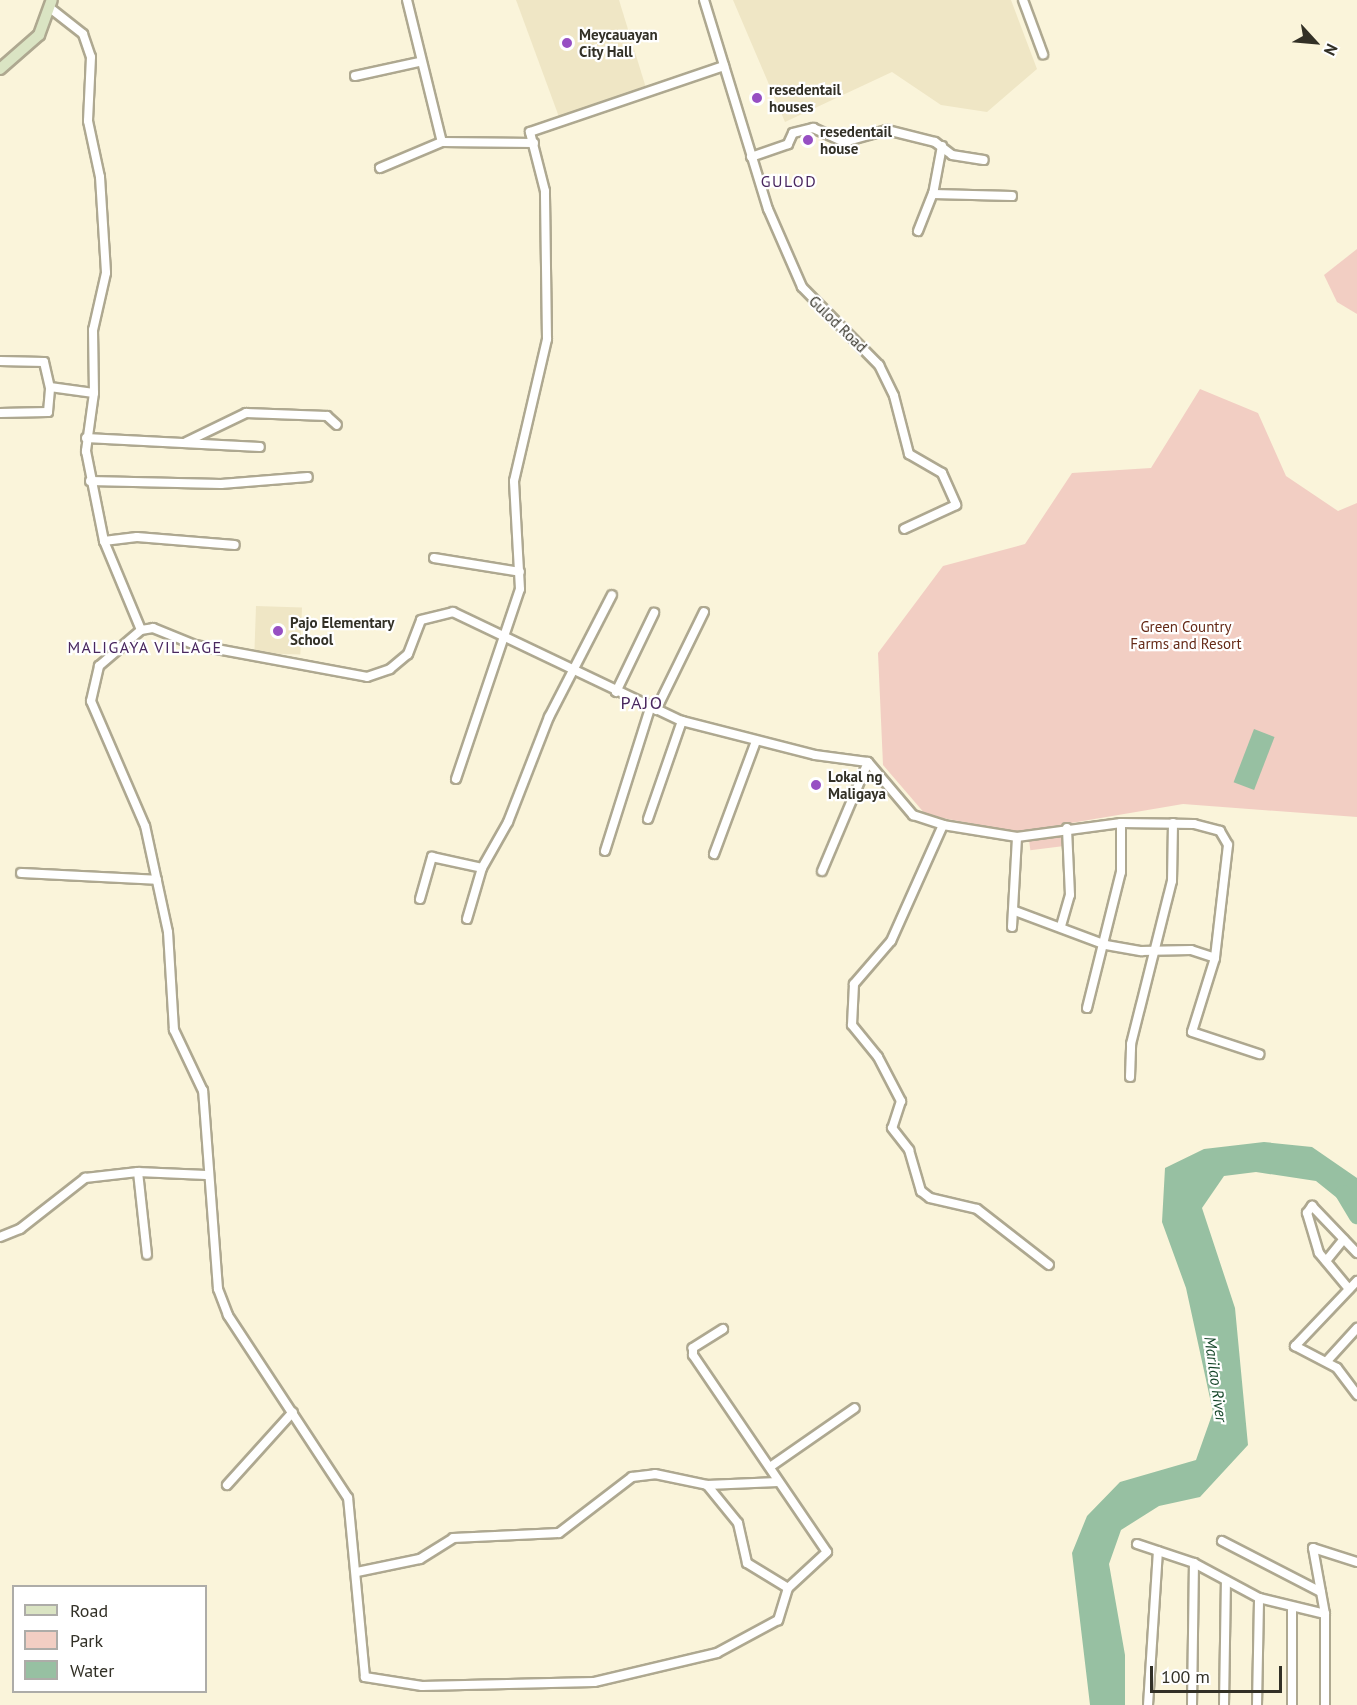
<!DOCTYPE html>
<html>
<head>
<meta charset="utf-8">
<style>
  body { margin:0 }
  #map { position:relative; width:1357px; height:1705px; overflow:hidden; background:#faf4da; font-family:"PT Sans",sans-serif }
  div>[style] { position:absolute }
  .built>* { inset:0; background:#efe6c5; transform-origin:0 0 }
  .green>* { inset:0; background:#f2cec3; transform-origin:0 0 }
  .water>* { inset:0; background:#97c0a2; transform-origin:0 0 }
  .river>* { height:16px; margin:-8px; padding:0 8px; transform-origin:8px; border-radius:8px; background:#97c0a2 }
  .roads { filter:drop-shadow(2px 0 #aea890) drop-shadow(-2px 0 #aea890) drop-shadow(0 2px #aea890) drop-shadow(0 -2px #aea890) }
  .minor>* { height:8px; margin:-4px; padding:0 4px; transform-origin:4px; border-radius:4px; background:#fff }
  .secondary>* { height:10px; margin:-5px; padding:0 5px; transform-origin:5px; border-radius:5px; background:#dae4c3 }
  .dots>* { width:16px; height:16px; translate:-50% -50%; box-sizing:border-box; border:3px solid #fff; border-radius:50% }
  span { translate:-50% -50%; white-space:nowrap; text-align:center; line-height:1.15; -webkit-text-stroke:4.5px #fff; paint-order:stroke }
  .poi-label { font-size:15px; color:#323026; font-weight:700 }
  .left { translate:0 -50%; text-align:left }
  .street-label { font-size:15px; color:#323026 }
  .park-label { font-size:15px; color:#652a17 }
  .neighbourhood-label { font-size:16px; color:#49275f; letter-spacing:1.5px }
  .water-label { font-size:16px; color:#134427; font-style:italic }
  .quarter-label { font-size:18px; color:#49275f; letter-spacing:1.5px }
  .legend { position:absolute; left:12px; top:1585px; width:195px; height:108px; box-sizing:border-box; background:#fff; border:2px solid #adaca8; margin:0; padding:8px 10px; list-style:none; font-size:18px; color:#323026 }
  .legend li { display:flex; align-items:center; gap:12px; height:30px }
  .legend b { width:30px; border:2px solid #adaca8 }
  .north { position:absolute; left:1285px; top:12px; width:60px; height:60px; -webkit-text-stroke:4px #fff; paint-order:stroke; rotate:116deg; font-size:16px; font-weight:700; line-height:24px; text-align:center; color:#323026 }
  .north::after { content:''; display:block; margin:auto; width:21px; height:27px; background:#323026; clip-path:polygon(50% 0,100% 100%,50% 72%,0 100%) }
  .scale { position:absolute; left:1150px; top:1666px; width:132px; height:27px; box-sizing:border-box; border:3px solid #323026; border-top:0; padding-left:8px; font-size:18px; line-height:21px; white-space:nowrap; color:#323026; -webkit-text-stroke:4px #fff; paint-order:stroke }
</style>
</head>
<body>
<div id="map">
  <div class="built">
    <div style="clip-path:polygon(516px 0,619px 0,646px 88px,559px 117px)"></div>
    <div style="clip-path:polygon(733px 0,1011px 0,1037px 69px,987px 112px,941px 105px,892px 72px,785px 122px)"></div>
    <div style="left:256px;top:606px;width:46px;height:47px;rotate:2deg"></div>
  </div>
  <div class="green">
    <div style="clip-path:polygon(1357px 249px,1357px 314px,1337px 302px,1324px 275px)"></div>
    <div style="clip-path:polygon(1200px 389px,1258px 413px,1286px 476px,1338px 511px,1357px 503px,1357px 817px,1183px 804px,1018px 832px,926px 815px,883px 765px,878px 653px,943px 566px,1025px 544px,1072px 473px,1151px 468px)"></div>
    <div style="left:1064px;top:829px;width:17px;height:36px;rotate:83deg"></div>
  </div>
  <div class="water">
    <div style="left:1254px;top:729px;width:22px;height:57px;rotate:21deg"></div>
    <div style="clip-path:polygon(1264px 1142px,1312px 1147px,1357px 1178px,1357px 1214px,1316px 1181px,1256px 1172px,1224px 1176px,1202px 1208px,1235px 1308px,1248px 1445px,1200px 1497px,1159px 1506px,1121px 1530px,1109px 1564px,1125px 1655px,1125px 1705px,1090px 1705px,1072px 1553px,1087px 1516px,1120px 1482px,1196px 1460px,1213px 1412px,1186px 1288px,1162px 1222px,1165px 1168px,1204px 1149px)"></div>
  </div>
  <div class="river">
    <div style="left:1343px;top:1193px;width:27px;rotate:59deg"></div>
  </div>
  <div class="roads">
    <div class="minor">
      <div style="left:407px;top:0;width:146px;rotate:76.2deg"></div>
      <div style="left:442px;top:142px;width:92px;rotate:0.6deg"></div>
      <div style="left:704px;top:0;width:219px;rotate:73deg"></div>
      <div style="left:768px;top:209px;width:85px;rotate:66.4deg"></div>
      <div style="left:802px;top:287px;width:110px;rotate:45.4deg"></div>
      <div style="left:879px;top:365px;width:34px;rotate:64deg"></div>
      <div style="left:894px;top:396px;width:60px;rotate:75.5deg"></div>
      <div style="left:909px;top:454px;width:38px;rotate:30deg"></div>
      <div style="left:942px;top:473px;width:35px;rotate:66deg"></div>
      <div style="left:956px;top:505px;width:57px;rotate:155.2deg"></div>
      <div style="left:1023px;top:0;width:58px;rotate:69.7deg"></div>
      <div style="left:50px;top:8px;width:42px;rotate:38.2deg"></div>
      <div style="left:83px;top:34px;width:24px;rotate:71deg"></div>
      <div style="left:91px;top:57px;width:64px;rotate:92.7deg"></div>
      <div style="left:88px;top:121px;width:57px;rotate:77.9deg"></div>
      <div style="left:100px;top:177px;width:96px;rotate:86.4deg"></div>
      <div style="left:106px;top:273px;width:58px;rotate:102.8deg"></div>
      <div style="left:93px;top:330px;width:63px;rotate:89.1deg"></div>
      <div style="left:94px;top:393px;width:59px;rotate:97.9deg"></div>
      <div style="left:86px;top:451px;width:92px;rotate:78.7deg"></div>
      <div style="left:104px;top:541px;width:96px;rotate:67.4deg"></div>
      <div style="left:355px;top:76px;width:66px;rotate:-12.3deg"></div>
      <div style="left:942px;top:146px;width:49px;rotate:100.6deg"></div>
      <div style="left:933px;top:194px;width:79px;rotate:1.5deg"></div>
      <div style="left:751px;top:157px;width:39px;rotate:-19deg"></div>
      <div style="left:788px;top:144px;width:12px;rotate:-66deg"></div>
      <div style="left:793px;top:133px;width:21px;rotate:-14deg"></div>
      <div style="left:813px;top:128px;width:34px;rotate:24deg"></div>
      <div style="left:844px;top:142px;width:45px;rotate:-15.6deg"></div>
      <div style="left:887px;top:130px;width:49px;rotate:14deg"></div>
      <div style="left:935px;top:142px;width:21px;rotate:37deg"></div>
      <div style="left:952px;top:155px;width:32px;rotate:9deg"></div>
      <div style="left:380px;top:168px;width:67px;rotate:-22.8deg"></div>
      <div style="left:918px;top:231px;width:41px;rotate:-68.5deg"></div>
      <div style="left:0;top:361px;width:44px;rotate:1.3deg"></div>
      <div style="left:44px;top:362px;width:26px;rotate:77deg"></div>
      <div style="left:50px;top:387px;width:44px;rotate:7.8deg"></div>
      <div style="left:0;top:413px;width:48px;rotate:-1.2deg"></div>
      <div style="left:48px;top:412px;width:25px;rotate:-85deg"></div>
      <div style="left:86px;top:438px;width:174px;rotate:3deg"></div>
      <div style="left:186px;top:442px;width:67px;rotate:-25.8deg"></div>
      <div style="left:246px;top:413px;width:81px;rotate:2.1deg"></div>
      <div style="left:327px;top:416px;width:13px;rotate:42deg"></div>
      <div style="left:90px;top:481px;width:131px;rotate:1.3deg"></div>
      <div style="left:221px;top:484px;width:87px;rotate:-4.6deg"></div>
      <div style="left:104px;top:541px;width:33px;rotate:-7deg"></div>
      <div style="left:137px;top:537px;width:98px;rotate:4.7deg"></div>
      <div style="left:434px;top:558px;width:87px;rotate:9.2deg"></div>
      <div style="left:616px;top:692px;width:88px;rotate:-64.3deg"></div>
      <div style="left:656px;top:710px;width:109px;rotate:-63.9deg"></div>
      <div style="left:456px;top:779px;width:200px;rotate:-71.4deg"></div>
      <div style="left:520px;top:589px;width:108px;rotate:-93.2deg"></div>
      <div style="left:514px;top:481px;width:146px;rotate:-76.9deg"></div>
      <div style="left:547px;top:339px;width:148px;rotate:-90.8deg"></div>
      <div style="left:545px;top:191px;width:61px;rotate:-104.3deg"></div>
      <div style="left:530px;top:132px;width:205px;rotate:-18.8deg"></div>
      <div style="left:648px;top:819px;width:104px;rotate:-70.9deg"></div>
      <div style="left:943px;top:825px;width:127px;rotate:114.1deg"></div>
      <div style="left:891px;top:941px;width:57px;rotate:130.7deg"></div>
      <div style="left:854px;top:984px;width:41px;rotate:92.8deg"></div>
      <div style="left:852px;top:1025px;width:41px;rotate:50.9deg"></div>
      <div style="left:878px;top:1057px;width:50px;rotate:62.4deg"></div>
      <div style="left:901px;top:1101px;width:28px;rotate:108deg"></div>
      <div style="left:892px;top:1128px;width:28px;rotate:52deg"></div>
      <div style="left:909px;top:1150px;width:43px;rotate:73.7deg"></div>
      <div style="left:921px;top:1191px;width:11px;rotate:38deg"></div>
      <div style="left:930px;top:1198px;width:48px;rotate:13.2deg"></div>
      <div style="left:977px;top:1209px;width:91px;rotate:37.9deg"></div>
      <div style="left:605px;top:851px;width:150px;rotate:-72.5deg"></div>
      <div style="left:714px;top:854px;width:121px;rotate:-69.6deg"></div>
      <div style="left:822px;top:871px;width:118px;rotate:-67.1deg"></div>
      <div style="left:21px;top:873px;width:136px;rotate:2.9deg"></div>
      <div style="left:420px;top:899px;width:44px;rotate:-74.1deg"></div>
      <div style="left:432px;top:857px;width:51px;rotate:12.4deg"></div>
      <div style="left:1015px;top:911px;width:97px;rotate:20.5deg"></div>
      <div style="left:1106px;top:945px;width:36px;rotate:10deg"></div>
      <div style="left:1141px;top:951px;width:50px;rotate:-1.1deg"></div>
      <div style="left:1191px;top:950px;width:25px;rotate:18deg"></div>
      <div style="left:1215px;top:958px;width:77px;rotate:107.3deg"></div>
      <div style="left:1192px;top:1032px;width:71px;rotate:18.2deg"></div>
      <div style="left:467px;top:919px;width:53px;rotate:-73.6deg"></div>
      <div style="left:482px;top:868px;width:53px;rotate:-60.5deg"></div>
      <div style="left:508px;top:822px;width:113px;rotate:-68.7deg"></div>
      <div style="left:549px;top:717px;width:137px;rotate:-62.7deg"></div>
      <div style="left:1061px;top:926px;width:32px;rotate:-74deg"></div>
      <div style="left:1070px;top:895px;width:67px;rotate:-92.6deg"></div>
      <div style="left:1012px;top:927px;width:90px;rotate:-86.8deg"></div>
      <div style="left:1087px;top:1008px;width:140px;rotate:-76deg"></div>
      <div style="left:1121px;top:872px;width:49px;rotate:-90deg"></div>
      <div style="left:1130px;top:1077px;width:33px;rotate:-88deg"></div>
      <div style="left:1131px;top:1044px;width:168px;rotate:-75.9deg"></div>
      <div style="left:1172px;top:881px;width:58px;rotate:-89deg"></div>
      <div style="left:138px;top:1172px;width:83px;rotate:83.8deg"></div>
      <div style="left:0;top:1237px;width:22px;rotate:-22deg"></div>
      <div style="left:20px;top:1229px;width:83px;rotate:-38.1deg"></div>
      <div style="left:85px;top:1178px;width:53px;rotate:-6.5deg"></div>
      <div style="left:138px;top:1172px;width:68px;rotate:2.5deg"></div>
      <div style="left:1326px;top:1261px;width:28px;rotate:-51deg"></div>
      <div style="left:1357px;top:1281px;width:90px;rotate:133.6deg"></div>
      <div style="left:1295px;top:1346px;width:47px;rotate:27.6deg"></div>
      <div style="left:1337px;top:1368px;width:34px;rotate:53deg"></div>
      <div style="left:1349px;top:1289px;width:47px;rotate:-129.8deg"></div>
      <div style="left:1319px;top:1253px;width:42px;rotate:-106.7deg"></div>
      <div style="left:1307px;top:1213px;width:9px;rotate:-54deg"></div>
      <div style="left:1312px;top:1206px;width:65px;rotate:46.2deg"></div>
      <div style="left:723px;top:1329px;width:36px;rotate:148deg"></div>
      <div style="left:693px;top:1348px;width:7px;rotate:90deg"></div>
      <div style="left:693px;top:1355px;width:238px;rotate:55.8deg"></div>
      <div style="left:827px;top:1552px;width:53px;rotate:137.3deg"></div>
      <div style="left:788px;top:1588px;width:34px;rotate:107deg"></div>
      <div style="left:778px;top:1620px;width:69px;rotate:151.6deg"></div>
      <div style="left:717px;top:1653px;width:126px;rotate:166.7deg"></div>
      <div style="left:594px;top:1682px;width:172px;rotate:178.7deg"></div>
      <div style="left:422px;top:1686px;width:58px;rotate:-171deg"></div>
      <div style="left:365px;top:1677px;width:180px;rotate:-95.4deg"></div>
      <div style="left:348px;top:1498px;width:219px;rotate:-123.3deg"></div>
      <div style="left:228px;top:1315px;width:28px;rotate:-111deg"></div>
      <div style="left:218px;top:1289px;width:199px;rotate:-94.3deg"></div>
      <div style="left:203px;top:1091px;width:68px;rotate:-115.4deg"></div>
      <div style="left:174px;top:1030px;width:98px;rotate:-93.5deg"></div>
      <div style="left:168px;top:932px;width:108px;rotate:-102.2deg"></div>
      <div style="left:145px;top:826px;width:136px;rotate:-113.4deg"></div>
      <div style="left:91px;top:701px;width:36px;rotate:-77deg"></div>
      <div style="left:99px;top:666px;width:55px;rotate:-40.6deg"></div>
      <div style="left:141px;top:630px;width:12px;rotate:-9deg"></div>
      <div style="left:153px;top:628px;width:45px;rotate:22deg"></div>
      <div style="left:195px;top:645px;width:175px;rotate:10.5deg"></div>
      <div style="left:367px;top:677px;width:24px;rotate:-19deg"></div>
      <div style="left:390px;top:669px;width:23px;rotate:-40deg"></div>
      <div style="left:408px;top:654px;width:36px;rotate:-69deg"></div>
      <div style="left:421px;top:620px;width:33px;rotate:-14deg"></div>
      <div style="left:453px;top:612px;width:254px;rotate:25.5deg"></div>
      <div style="left:682px;top:721px;width:137px;rotate:14.3deg"></div>
      <div style="left:815px;top:755px;width:53px;rotate:7.5deg"></div>
      <div style="left:868px;top:762px;width:70px;rotate:49.7deg"></div>
      <div style="left:913px;top:815px;width:32px;rotate:18deg"></div>
      <div style="left:943px;top:825px;width:75px;rotate:9.2deg"></div>
      <div style="left:1017px;top:837px;width:105px;rotate:-7.7deg"></div>
      <div style="left:1121px;top:823px;width:73px;rotate:0.8deg"></div>
      <div style="left:1194px;top:824px;width:27px;rotate:15deg"></div>
      <div style="left:1220px;top:831px;width:16px;rotate:60deg"></div>
      <div style="left:1228px;top:845px;width:114px;rotate:96.6deg"></div>
      <div style="left:1327px;top:1361px;width:45px;rotate:-47.7deg"></div>
      <div style="left:770px;top:1467px;width:103px;rotate:-34.8deg"></div>
      <div style="left:227px;top:1485px;width:98px;rotate:-47.9deg"></div>
      <div style="left:707px;top:1485px;width:49px;rotate:50.8deg"></div>
      <div style="left:738px;top:1523px;width:41px;rotate:77.3deg"></div>
      <div style="left:747px;top:1563px;width:48px;rotate:31.4deg"></div>
      <div style="left:1222px;top:1541px;width:111px;rotate:27.3deg"></div>
      <div style="left:1137px;top:1544px;width:60px;rotate:18.4deg"></div>
      <div style="left:1194px;top:1563px;width:74px;rotate:28.3deg"></div>
      <div style="left:1259px;top:1598px;width:68px;rotate:13.6deg"></div>
      <div style="left:1325px;top:1614px;width:67px;rotate:-100.3deg"></div>
      <div style="left:1313px;top:1548px;width:46px;rotate:17.7deg"></div>
      <div style="left:357px;top:1572px;width:64px;rotate:-11.7deg"></div>
      <div style="left:420px;top:1559px;width:39px;rotate:-32deg"></div>
      <div style="left:453px;top:1538px;width:106px;rotate:-2.7deg"></div>
      <div style="left:559px;top:1533px;width:92px;rotate:-37.5deg"></div>
      <div style="left:632px;top:1477px;width:23px;rotate:-7deg"></div>
      <div style="left:655px;top:1474px;width:53px;rotate:11.9deg"></div>
      <div style="left:707px;top:1485px;width:71px;rotate:-2.4deg"></div>
      <div style="left:1325px;top:1614px;width:91px;rotate:90deg"></div>
      <div style="left:1148px;top:1705px;width:154px;rotate:-86.3deg"></div>
      <div style="left:1192px;top:1705px;width:142px;rotate:-89.2deg"></div>
      <div style="left:1224px;top:1705px;width:124px;rotate:-89.1deg"></div>
      <div style="left:1257px;top:1705px;width:107px;rotate:-88.9deg"></div>
      <div style="left:1292px;top:1705px;width:95px;rotate:-90deg"></div>
    </div>
    <div class="secondary">
      <div style="left:0;top:69px;width:52px;rotate:-41.1deg"></div>
      <div style="left:39px;top:35px;width:37px;rotate:-70deg"></div>
    </div>
  </div>
  <div class="dots">
    <div style="left:567px;top:43px;background:#974fc3"></div>
    <div style="left:757px;top:98px;background:#974fc3"></div>
    <div style="left:808px;top:140px;background:#974fc3"></div>
    <div style="left:278px;top:631px;background:#974fc3"></div>
    <div style="left:816px;top:785px;background:#974fc3"></div>
  </div>
  <div class="poi-label">
    <span class="left" style="left:579px;top:43px">Meycauayan<br>City Hall</span>
    <span class="left" style="left:769px;top:98px">resedentail<br>houses</span>
    <span class="left" style="left:820px;top:140px">resedentail<br>house</span>
    <span class="left" style="left:290px;top:631px">Pajo Elementary<br>School</span>
    <span class="left" style="left:828px;top:785px">Lokal ng<br>Maligaya</span>
  </div>
  <div class="street-label">
    <span style="left:838px;top:324px;rotate:44deg">Gulod Road</span>
  </div>
  <div class="park-label">
    <span style="left:1186px;top:635px">Green Country<br>Farms and Resort</span>
  </div>
  <div class="neighbourhood-label">
    <span style="left:789px;top:181px">GULOD</span>
    <span style="left:145px;top:647px">MALIGAYA VILLAGE</span>
  </div>
  <div class="water-label">
    <span style="left:1216px;top:1379px;rotate:82deg">Marilao River</span>
  </div>
  <div class="quarter-label">
    <span style="left:642px;top:703px">PAJO</span>
  </div>
  <ul class="legend">
  <li><b style="height:8px;background:#dae4c3"></b>Road</li>
  <li><b style="height:16px;background:#f2cec3"></b>Park</li>
  <li><b style="height:16px;background:#97c0a2"></b>Water</li>
  </ul>
  <div class="north">N</div>
  <div class="scale">100 m</div>
</div>
</body>
</html>
